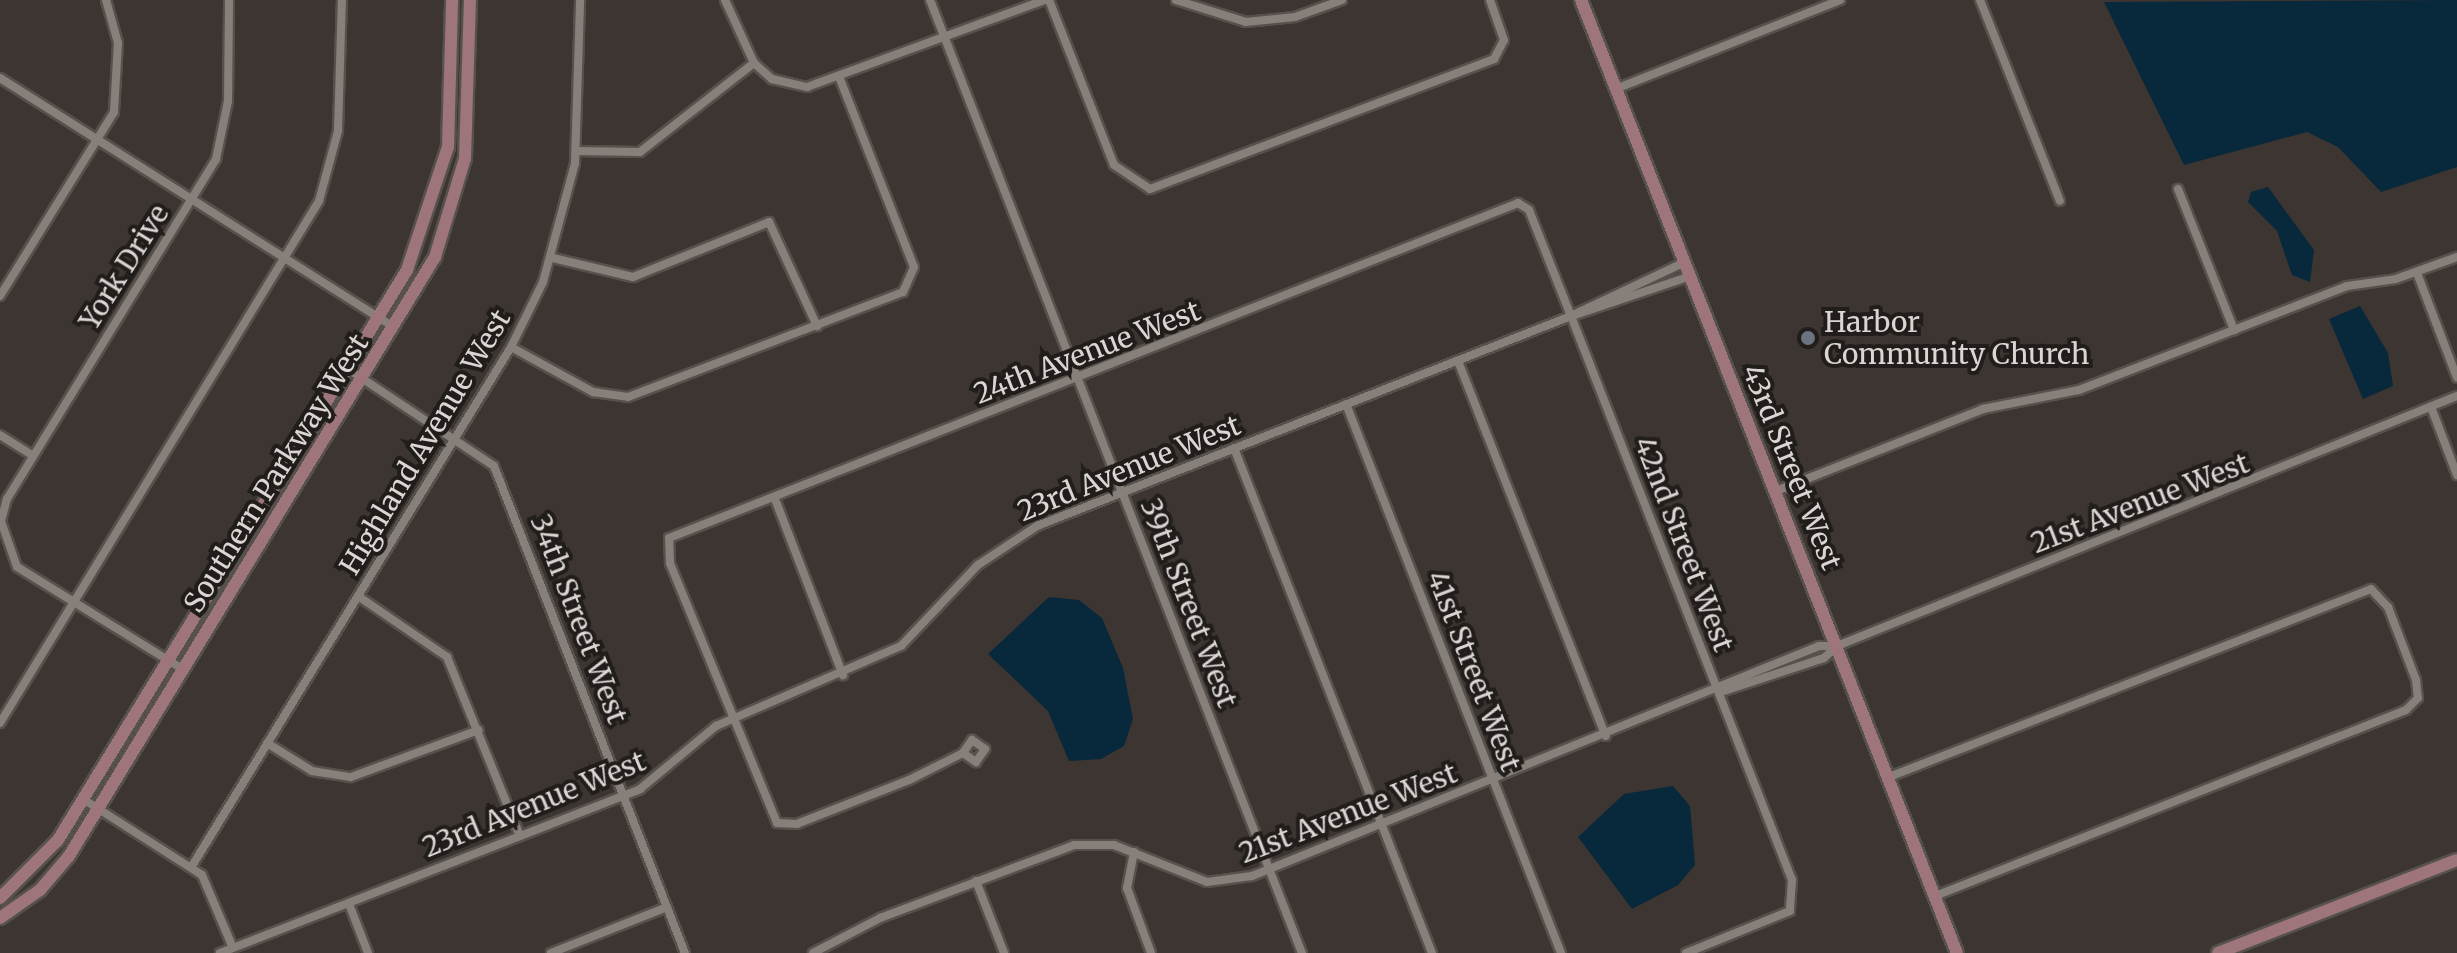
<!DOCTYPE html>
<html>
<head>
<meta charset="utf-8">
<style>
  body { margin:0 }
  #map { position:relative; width:2457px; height:953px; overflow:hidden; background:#3c3531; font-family:Merriweather,serif }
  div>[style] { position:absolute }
  .water>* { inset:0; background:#08283b }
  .roads { filter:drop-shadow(2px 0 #57514d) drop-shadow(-2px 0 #57514d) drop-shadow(0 2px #57514d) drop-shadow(0 -2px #57514d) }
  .street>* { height:8px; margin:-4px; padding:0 4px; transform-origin:4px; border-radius:4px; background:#877f7a }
  .secondary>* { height:12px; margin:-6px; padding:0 6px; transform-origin:6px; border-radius:6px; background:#9d757b }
  .dots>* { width:22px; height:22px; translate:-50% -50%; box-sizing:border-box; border:4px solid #211d1b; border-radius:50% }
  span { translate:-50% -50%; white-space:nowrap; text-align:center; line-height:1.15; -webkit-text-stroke:8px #211d1b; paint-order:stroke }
  .street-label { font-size:28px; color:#dbd6d3 }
  .poi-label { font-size:28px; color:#dbd6d3 }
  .left { translate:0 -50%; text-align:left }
</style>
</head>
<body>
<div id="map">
  <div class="water">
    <div style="clip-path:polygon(2457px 0,2457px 167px,2381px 192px,2338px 147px,2307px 132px,2184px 165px,2104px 2px)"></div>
    <div style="clip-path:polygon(2268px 187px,2314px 250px,2310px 282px,2292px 275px,2277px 231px,2248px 202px,2251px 192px)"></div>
    <div style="clip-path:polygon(2360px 306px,2388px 353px,2393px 386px,2363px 399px,2329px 319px)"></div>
    <div style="clip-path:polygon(1049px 597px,1079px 600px,1102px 618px,1123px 668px,1133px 719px,1124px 746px,1101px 759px,1069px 761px,1048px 711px,988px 654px)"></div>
    <div style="clip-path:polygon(1673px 786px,1690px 806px,1695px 865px,1678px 885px,1632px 909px,1578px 837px,1624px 794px)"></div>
  </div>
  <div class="roads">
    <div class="street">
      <div style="left:725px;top:0;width:69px;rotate:65.3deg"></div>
      <div style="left:754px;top:63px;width:24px;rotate:42deg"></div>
      <div style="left:772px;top:79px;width:36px;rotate:13deg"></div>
      <div style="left:807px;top:87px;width:253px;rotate:-20.1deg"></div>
      <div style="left:930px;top:0;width:1023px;rotate:68.68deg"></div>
      <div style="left:1049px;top:0;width:177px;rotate:68.5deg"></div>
      <div style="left:1114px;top:165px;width:43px;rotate:33.7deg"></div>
      <div style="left:1150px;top:189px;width:368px;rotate:-20.7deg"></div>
      <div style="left:1494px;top:59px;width:21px;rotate:-62deg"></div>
      <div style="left:1504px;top:40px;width:42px;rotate:-109.3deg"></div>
      <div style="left:1176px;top:0;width:73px;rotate:17.4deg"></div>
      <div style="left:1246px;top:22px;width:49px;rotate:-5.8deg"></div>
      <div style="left:1295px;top:17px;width:50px;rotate:-19.9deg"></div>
      <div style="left:1980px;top:0;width:216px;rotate:68.3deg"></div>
      <div style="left:0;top:78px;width:466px;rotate:32.3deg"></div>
      <div style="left:1618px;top:88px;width:239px;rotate:-21.6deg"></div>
      <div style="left:576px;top:151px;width:64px;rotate:0.9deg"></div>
      <div style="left:640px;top:152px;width:145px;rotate:-38deg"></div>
      <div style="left:2178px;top:189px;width:152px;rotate:68.3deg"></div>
      <div style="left:553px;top:258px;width:82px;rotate:13.4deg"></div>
      <div style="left:633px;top:277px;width:147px;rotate:-22deg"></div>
      <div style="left:769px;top:222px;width:115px;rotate:65.2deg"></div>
      <div style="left:2417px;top:273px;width:112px;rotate:69.1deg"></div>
      <div style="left:0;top:296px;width:216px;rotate:-58.2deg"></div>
      <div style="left:114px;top:112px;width:69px;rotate:-86.7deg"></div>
      <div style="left:118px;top:43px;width:45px;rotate:-105.6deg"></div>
      <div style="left:1572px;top:316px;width:126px;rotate:-18.6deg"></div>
      <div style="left:511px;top:347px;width:94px;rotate:28.8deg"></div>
      <div style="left:593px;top:392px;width:35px;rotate:8deg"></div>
      <div style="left:628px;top:397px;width:294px;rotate:-20.9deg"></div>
      <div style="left:903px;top:292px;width:27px;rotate:-66deg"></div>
      <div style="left:914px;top:267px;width:202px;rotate:-111.5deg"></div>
      <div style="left:1458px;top:361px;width:403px;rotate:68.5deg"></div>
      <div style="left:348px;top:369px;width:175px;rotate:33.6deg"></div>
      <div style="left:494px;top:466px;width:523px;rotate:68.59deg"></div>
      <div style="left:1346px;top:404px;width:590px;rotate:68.61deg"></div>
      <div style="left:2431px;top:407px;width:73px;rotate:69.1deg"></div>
      <div style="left:0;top:435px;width:39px;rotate:32deg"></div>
      <div style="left:1234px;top:448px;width:542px;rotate:68.59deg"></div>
      <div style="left:1776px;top:491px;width:223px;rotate:-21.6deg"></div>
      <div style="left:1983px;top:409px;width:98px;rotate:-11.2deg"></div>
      <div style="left:2079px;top:390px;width:287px;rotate:-21.2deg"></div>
      <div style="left:2347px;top:286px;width:49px;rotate:-8.1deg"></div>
      <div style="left:2396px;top:279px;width:65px;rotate:-19.8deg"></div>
      <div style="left:775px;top:499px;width:189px;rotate:68.9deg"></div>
      <div style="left:358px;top:596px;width:108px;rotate:34.4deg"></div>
      <div style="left:447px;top:657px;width:193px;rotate:67.8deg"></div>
      <div style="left:184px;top:670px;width:196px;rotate:-148.3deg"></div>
      <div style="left:17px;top:567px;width:49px;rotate:-109.2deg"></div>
      <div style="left:1px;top:521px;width:23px;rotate:-75deg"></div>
      <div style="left:7px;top:499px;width:399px;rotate:-58.4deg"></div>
      <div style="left:216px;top:159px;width:59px;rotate:-78.3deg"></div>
      <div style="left:228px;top:101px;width:101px;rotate:-89.4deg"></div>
      <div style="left:1721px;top:692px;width:108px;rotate:-18.3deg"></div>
      <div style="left:1824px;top:658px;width:18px;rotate:-43deg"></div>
      <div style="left:1837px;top:646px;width:669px;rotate:-21.96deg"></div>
      <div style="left:0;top:723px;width:612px;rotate:-58.57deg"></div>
      <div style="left:319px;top:201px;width:73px;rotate:-74.8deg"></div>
      <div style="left:338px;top:131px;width:131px;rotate:-88.3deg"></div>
      <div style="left:267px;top:743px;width:53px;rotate:31.9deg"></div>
      <div style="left:312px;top:771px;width:39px;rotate:9deg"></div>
      <div style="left:351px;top:777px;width:136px;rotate:-20.2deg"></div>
      <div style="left:963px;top:753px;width:16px;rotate:35deg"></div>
      <div style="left:976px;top:762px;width:16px;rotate:-55deg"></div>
      <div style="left:985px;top:749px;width:16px;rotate:-145deg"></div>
      <div style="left:972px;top:740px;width:16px;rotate:125deg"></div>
      <div style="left:963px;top:753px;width:60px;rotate:153.4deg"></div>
      <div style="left:909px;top:780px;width:120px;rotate:158.6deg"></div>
      <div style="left:797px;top:824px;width:20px;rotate:-177deg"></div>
      <div style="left:777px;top:823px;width:281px;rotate:-112.4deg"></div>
      <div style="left:670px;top:563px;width:25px;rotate:-92deg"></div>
      <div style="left:669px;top:538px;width:913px;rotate:-21.53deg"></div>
      <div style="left:1518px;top:203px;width:13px;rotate:32deg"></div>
      <div style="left:1529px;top:210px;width:114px;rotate:68.4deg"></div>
      <div style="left:1571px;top:316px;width:606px;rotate:68.6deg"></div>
      <div style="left:1792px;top:880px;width:31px;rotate:94deg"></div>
      <div style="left:1790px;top:911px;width:112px;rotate:158deg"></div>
      <div style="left:1889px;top:777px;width:517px;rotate:-21.31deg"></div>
      <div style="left:2371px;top:589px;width:25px;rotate:47deg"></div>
      <div style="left:2388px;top:607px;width:78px;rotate:69deg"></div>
      <div style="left:2416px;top:680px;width:18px;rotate:84deg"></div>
      <div style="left:2418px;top:698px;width:17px;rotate:135deg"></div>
      <div style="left:2406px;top:710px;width:506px;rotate:158.45deg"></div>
      <div style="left:83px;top:799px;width:141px;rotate:32.6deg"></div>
      <div style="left:202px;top:875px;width:79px;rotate:67deg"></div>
      <div style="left:1134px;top:852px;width:37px;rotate:101deg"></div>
      <div style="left:1127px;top:888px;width:69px;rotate:69.7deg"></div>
      <div style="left:192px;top:866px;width:609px;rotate:-58.42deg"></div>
      <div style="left:511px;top:347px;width:72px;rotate:-63.8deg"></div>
      <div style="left:543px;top:282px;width:123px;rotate:-74.9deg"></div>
      <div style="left:575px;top:163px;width:163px;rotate:-88.2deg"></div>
      <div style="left:976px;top:881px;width:77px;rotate:68.7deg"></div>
      <div style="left:349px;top:904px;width:53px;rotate:68.8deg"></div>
      <div style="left:220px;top:953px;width:451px;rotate:-21.3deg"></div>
      <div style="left:640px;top:789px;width:99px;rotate:-39.7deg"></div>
      <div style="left:716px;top:726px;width:202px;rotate:-23.4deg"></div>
      <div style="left:901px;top:646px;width:112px;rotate:-46.5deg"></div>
      <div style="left:978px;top:565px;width:71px;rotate:-33.5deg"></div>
      <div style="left:1037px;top:526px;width:574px;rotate:-21.47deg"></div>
      <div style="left:1571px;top:316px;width:126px;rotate:-25.3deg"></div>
      <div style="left:551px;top:953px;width:125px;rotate:-21.6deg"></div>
      <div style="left:813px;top:953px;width:76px;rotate:-27.6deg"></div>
      <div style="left:880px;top:918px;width:207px;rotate:-20.6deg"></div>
      <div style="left:1074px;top:845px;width:40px"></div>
      <div style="left:1114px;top:845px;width:100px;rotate:21.7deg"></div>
      <div style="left:1207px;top:882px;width:45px;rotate:-7.6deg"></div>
      <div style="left:1252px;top:876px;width:612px;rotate:-22.08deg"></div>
      <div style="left:1819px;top:646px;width:18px"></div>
    </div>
    <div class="secondary">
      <div style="left:1581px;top:0;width:1024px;rotate:68.47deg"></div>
      <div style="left:0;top:898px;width:82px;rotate:-45deg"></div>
      <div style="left:58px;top:840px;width:668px;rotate:-58.52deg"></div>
      <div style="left:407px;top:270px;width:130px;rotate:-71.6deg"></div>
      <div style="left:448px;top:147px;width:147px;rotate:-88.4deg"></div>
      <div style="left:0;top:918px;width:49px;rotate:-35deg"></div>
      <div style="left:40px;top:890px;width:45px;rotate:-49.5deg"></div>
      <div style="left:69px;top:856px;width:702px;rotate:-58.57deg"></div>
      <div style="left:435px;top:257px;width:103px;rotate:-73.1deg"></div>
      <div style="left:465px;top:158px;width:158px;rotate:-88.2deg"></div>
      <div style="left:2218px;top:953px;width:256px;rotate:-21.3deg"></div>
    </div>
  </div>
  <div class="dots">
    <div style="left:1808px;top:338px;background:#6b7280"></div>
  </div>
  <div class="street-label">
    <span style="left:124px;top:267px;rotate:-58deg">York Drive</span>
    <span style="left:1087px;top:352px;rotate:-21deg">24th Avenue West</span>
    <span style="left:425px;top:442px;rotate:-59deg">Highland Avenue West</span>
    <span style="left:1792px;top:467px;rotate:68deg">43rd Street West</span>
    <span style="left:1129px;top:468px;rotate:-22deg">23rd Avenue West</span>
    <span style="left:276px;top:473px;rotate:-58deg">Southern Parkway West</span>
    <span style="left:2140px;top:503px;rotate:-21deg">21st Avenue West</span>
    <span style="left:1684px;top:544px;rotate:69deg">42nd Street West</span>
    <span style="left:1189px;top:603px;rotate:69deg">39th Street West</span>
    <span style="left:579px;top:619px;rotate:69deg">34th Street West</span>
    <span style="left:1474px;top:671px;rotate:69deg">41st Street West</span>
    <span style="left:534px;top:804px;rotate:-22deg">23rd Avenue West</span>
    <span style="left:1348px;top:813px;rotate:-21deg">21st Avenue West</span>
  </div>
  <div class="poi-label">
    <span class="left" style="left:1824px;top:338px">Harbor<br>Community Church</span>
  </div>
</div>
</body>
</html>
